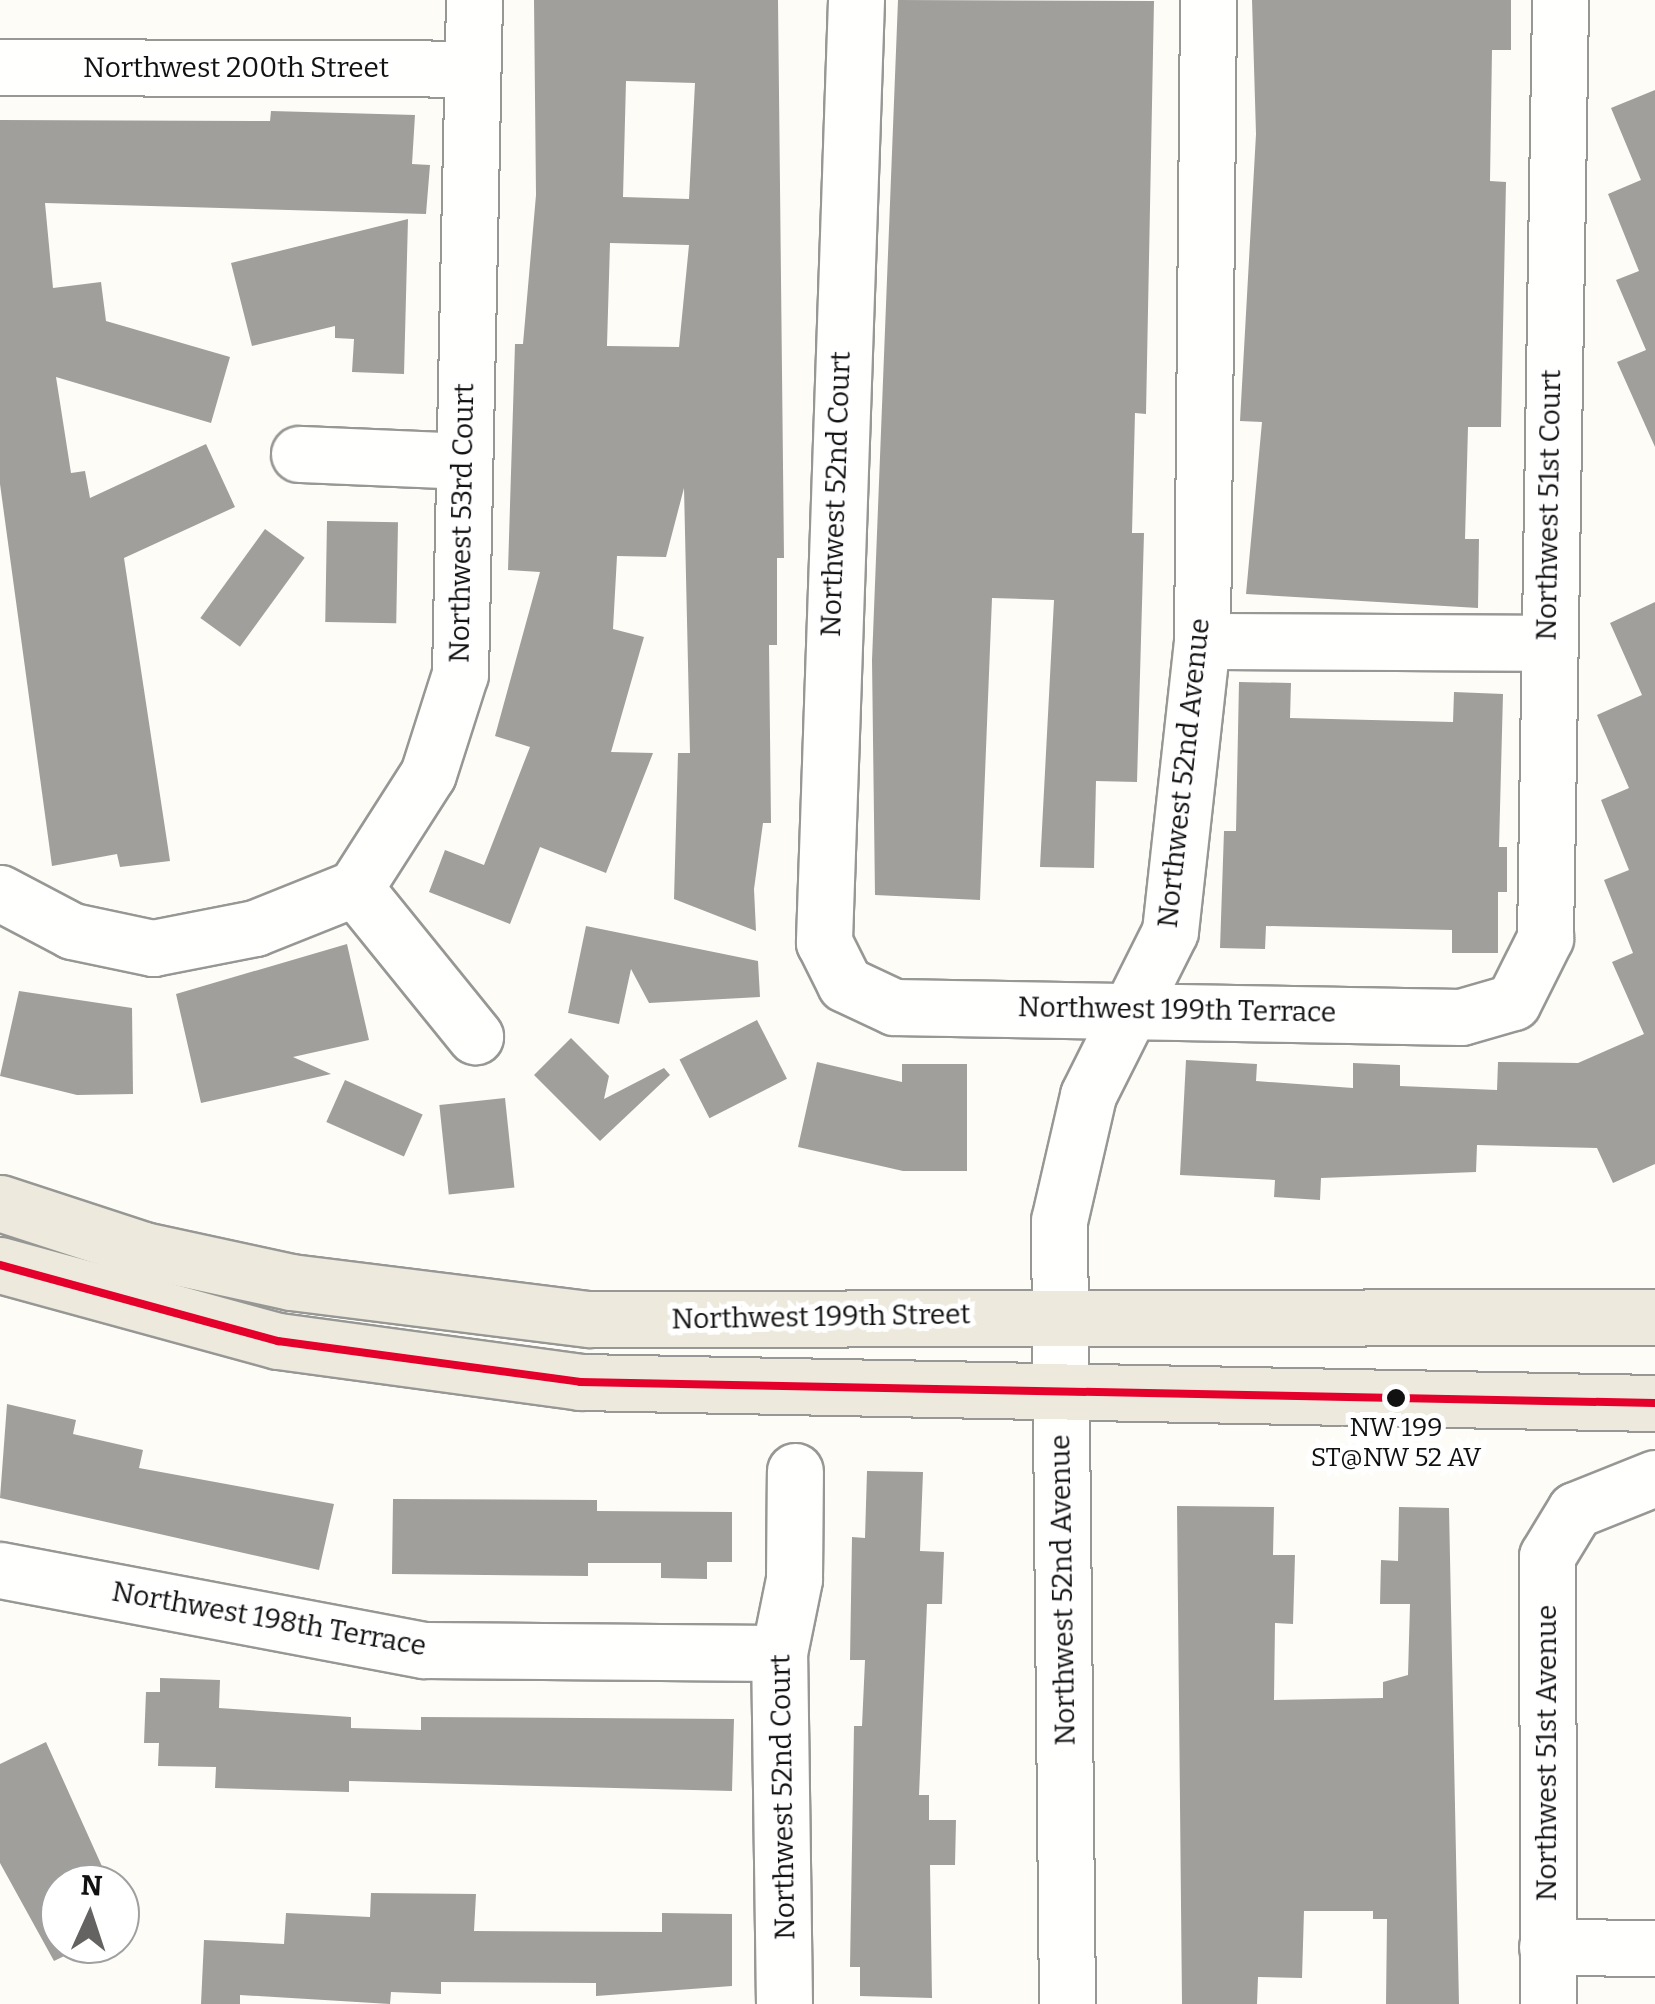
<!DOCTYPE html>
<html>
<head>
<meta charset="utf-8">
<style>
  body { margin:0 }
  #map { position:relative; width:1655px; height:2004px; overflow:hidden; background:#fdfcf7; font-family:Bitter,serif }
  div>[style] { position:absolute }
  .building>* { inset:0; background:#a19f9c; transform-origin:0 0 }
  .roads { filter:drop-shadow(2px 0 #979795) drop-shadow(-2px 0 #979795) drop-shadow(0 2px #979795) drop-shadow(0 -2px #979795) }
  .minor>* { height:55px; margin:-27.5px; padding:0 27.5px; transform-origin:27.5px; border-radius:27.5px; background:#fffffe }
  .major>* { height:55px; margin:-27.5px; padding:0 27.5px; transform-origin:27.5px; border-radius:27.5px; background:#ede9dc }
  .bus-1>* { height:8px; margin:-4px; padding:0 4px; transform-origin:4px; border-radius:4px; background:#e4002b }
  .dots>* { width:28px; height:28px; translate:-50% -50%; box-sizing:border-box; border:5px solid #fff; border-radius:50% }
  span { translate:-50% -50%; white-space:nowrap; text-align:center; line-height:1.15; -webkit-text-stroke:10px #fff; paint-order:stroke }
  .bus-label { font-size:26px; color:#111 }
  .street-label { font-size:28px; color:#111 }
  .north { position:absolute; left:40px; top:1864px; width:100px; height:100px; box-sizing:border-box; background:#fff; border:2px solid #a0a0a0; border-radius:50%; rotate:3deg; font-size:28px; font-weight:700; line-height:40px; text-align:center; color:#111 }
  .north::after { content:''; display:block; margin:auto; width:35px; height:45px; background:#646362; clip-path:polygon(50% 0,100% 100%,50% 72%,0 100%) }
</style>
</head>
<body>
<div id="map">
  <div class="building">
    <div style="clip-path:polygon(evenodd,534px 0,778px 0,784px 558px,777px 558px,777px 645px,769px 645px,771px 823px,763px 823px,754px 889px,756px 931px,674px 899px,678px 753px,690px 753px,684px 488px,666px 557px,617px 556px,613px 629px,644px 637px,611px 752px,653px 753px,606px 873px,540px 847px,510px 924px,429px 892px,445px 850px,484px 865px,530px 747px,495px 736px,540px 572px,508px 570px,515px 344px,523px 344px,536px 195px,534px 0,626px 81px,695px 83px,689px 199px,623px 197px,626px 81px,534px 0,610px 243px,689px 245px,679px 347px,607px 346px,610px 243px)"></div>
    <div style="clip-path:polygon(898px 0,1154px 1px,1146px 414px,1135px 413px,1132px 533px,1144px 533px,1137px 782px,1096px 781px,1094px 868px,1040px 867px,1054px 600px,992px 598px,980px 900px,875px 895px,872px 660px)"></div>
    <div style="clip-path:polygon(1252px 0,1511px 0,1511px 50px,1492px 50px,1490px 181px,1506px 182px,1501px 427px,1468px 427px,1465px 539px,1479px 539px,1478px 608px,1246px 594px,1262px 422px,1240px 421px,1256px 134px)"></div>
    <div style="clip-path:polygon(1655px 90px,1655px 447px,1617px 362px,1646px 350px,1616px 280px,1639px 271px,1608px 194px,1641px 180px,1611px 108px)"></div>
    <div style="clip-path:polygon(271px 111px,415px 115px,412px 164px,430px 165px,426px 214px,45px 203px,53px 288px,101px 282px,106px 321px,230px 357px,211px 423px,56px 377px,71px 473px,85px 471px,90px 498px,206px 444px,235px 507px,124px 558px,170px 861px,120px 867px,117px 854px,52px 866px,0 484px,0 120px,270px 121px)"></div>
    <div style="clip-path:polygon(408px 219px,404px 374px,352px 372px,354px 339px,335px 338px,335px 326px,252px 346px,231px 263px)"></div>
    <div style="left:327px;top:521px;width:71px;height:101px;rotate:1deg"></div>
    <div style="left:265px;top:529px;width:49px;height:110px;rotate:36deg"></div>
    <div style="clip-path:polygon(1655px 602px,1655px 1164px,1613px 1183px,1597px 1148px,1477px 1145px,1476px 1172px,1321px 1178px,1320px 1200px,1274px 1197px,1275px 1180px,1180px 1175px,1186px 1060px,1257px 1064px,1256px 1081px,1353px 1088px,1353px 1063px,1400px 1065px,1400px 1086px,1497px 1090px,1498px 1062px,1578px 1063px,1644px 1034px,1612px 962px,1633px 953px,1604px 880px,1629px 870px,1601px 800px,1629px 788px,1597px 715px,1642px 695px,1610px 623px)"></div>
    <div style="clip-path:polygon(1239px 682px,1291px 683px,1290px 718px,1453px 722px,1454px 692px,1503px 694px,1499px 847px,1507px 847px,1507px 892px,1498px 892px,1498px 953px,1452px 953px,1452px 930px,1266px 926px,1265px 949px,1220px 948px,1224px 831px,1236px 831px)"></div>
    <div style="clip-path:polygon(586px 926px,758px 961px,760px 997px,649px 1003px,631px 969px,619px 1024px,568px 1013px)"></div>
    <div style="clip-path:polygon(347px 944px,369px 1040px,293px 1057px,331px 1074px,201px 1103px,176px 994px)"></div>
    <div style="clip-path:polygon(19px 991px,132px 1008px,133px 1094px,77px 1095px,0 1076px)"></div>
    <div style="left:757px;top:1020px;width:66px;height:87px;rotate:63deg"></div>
    <div style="clip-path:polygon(571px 1038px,609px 1076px,604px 1099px,664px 1068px,670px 1075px,600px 1141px,534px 1075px)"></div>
    <div style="clip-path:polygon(817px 1062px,902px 1082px,902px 1064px,967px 1064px,967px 1171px,903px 1171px,798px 1147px)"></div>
    <div style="left:345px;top:1080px;width:85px;height:46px;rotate:24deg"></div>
    <div style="left:505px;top:1098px;width:90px;height:66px;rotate:84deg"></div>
    <div style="clip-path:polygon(7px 1404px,76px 1420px,73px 1434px,143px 1450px,139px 1468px,334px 1504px,319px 1570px,0 1498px)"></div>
    <div style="clip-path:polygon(867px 1471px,923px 1472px,920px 1551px,944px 1552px,942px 1604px,927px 1604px,919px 1795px,929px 1795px,929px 1820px,956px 1820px,955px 1865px,930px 1865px,932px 1998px,860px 1996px,860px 1967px,850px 1967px,854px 1726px,862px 1726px,865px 1660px,850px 1660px,852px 1537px,865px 1538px)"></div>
    <div style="clip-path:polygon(393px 1499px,597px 1500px,597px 1511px,732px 1512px,732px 1562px,707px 1562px,707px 1579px,661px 1578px,661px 1563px,588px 1563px,588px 1576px,392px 1574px)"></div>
    <div style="clip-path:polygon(1177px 1506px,1274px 1507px,1273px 1555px,1295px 1555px,1293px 1624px,1275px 1623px,1274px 1700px,1383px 1698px,1383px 1682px,1408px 1675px,1410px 1604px,1380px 1604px,1381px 1560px,1398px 1561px,1399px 1507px,1449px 1508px,1459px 2004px,1386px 2004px,1387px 1919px,1373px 1919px,1373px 1911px,1304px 1911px,1302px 1978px,1258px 1977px,1257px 2004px,1182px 2004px)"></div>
    <div style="clip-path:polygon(160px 1678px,220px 1680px,219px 1708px,351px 1717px,351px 1728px,421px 1730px,421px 1717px,734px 1719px,732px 1791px,349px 1781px,349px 1792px,215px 1788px,216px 1767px,158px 1766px,159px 1743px,144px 1743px,146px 1692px,160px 1692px)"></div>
    <div style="clip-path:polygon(46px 1742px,110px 1884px,60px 1884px,60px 1944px,89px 1944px,54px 1961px,0 1863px,0 1764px)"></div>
    <div style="clip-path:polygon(371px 1893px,476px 1894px,474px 1931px,662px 1932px,662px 1913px,732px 1914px,732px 1986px,596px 1996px,596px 1983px,441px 1982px,441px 1994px,391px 1992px,390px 2004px,240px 1995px,240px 2004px,201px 2004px,204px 1940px,284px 1944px,286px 1913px,370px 1917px)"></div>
  </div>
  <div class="roads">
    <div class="minor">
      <div style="left:856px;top:0;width:943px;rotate:91.95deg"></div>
      <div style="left:824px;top:942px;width:47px;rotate:63.4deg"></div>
      <div style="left:845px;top:984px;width:54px;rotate:25.1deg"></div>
      <div style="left:894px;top:1007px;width:567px;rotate:1.01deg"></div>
      <div style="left:1461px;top:1017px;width:54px;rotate:-16.1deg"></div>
      <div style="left:1513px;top:1002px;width:72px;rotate:-63.4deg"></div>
      <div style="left:1545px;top:938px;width:938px;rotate:-89.08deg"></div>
      <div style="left:0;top:67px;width:472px;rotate:0.2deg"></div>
      <div style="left:299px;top:454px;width:164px;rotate:2.4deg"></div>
      <div style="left:1202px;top:641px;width:344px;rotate:0.3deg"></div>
      <div style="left:355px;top:888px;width:135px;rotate:-57.4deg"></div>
      <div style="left:428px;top:774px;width:105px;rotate:-72.3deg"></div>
      <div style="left:460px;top:674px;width:674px;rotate:-88.81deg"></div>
      <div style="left:355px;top:888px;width:191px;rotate:51deg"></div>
      <div style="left:0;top:893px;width:81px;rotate:27.8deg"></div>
      <div style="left:72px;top:931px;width:83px;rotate:11.9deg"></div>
      <div style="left:153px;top:948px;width:104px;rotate:-11.1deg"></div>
      <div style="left:255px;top:928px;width:108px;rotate:-21.8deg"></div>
      <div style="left:0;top:1570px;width:431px;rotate:10.7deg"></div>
      <div style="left:424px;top:1650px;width:355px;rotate:0.5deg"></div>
      <div style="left:1547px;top:1947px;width:108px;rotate:0.5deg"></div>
      <div style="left:784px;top:2004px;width:351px;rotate:-90.8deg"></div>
      <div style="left:779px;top:1653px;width:76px;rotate:-78.5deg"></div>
      <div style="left:794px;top:1579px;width:108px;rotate:-89.5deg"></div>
      <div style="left:1067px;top:2004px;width:783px;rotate:-90.59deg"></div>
      <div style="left:1059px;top:1221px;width:129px;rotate:-77deg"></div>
      <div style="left:1088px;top:1095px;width:183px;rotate:-63.4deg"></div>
      <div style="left:1170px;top:931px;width:292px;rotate:-83.7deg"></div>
      <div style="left:1202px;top:641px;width:641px;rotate:-89.46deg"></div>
      <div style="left:1548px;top:2004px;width:448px;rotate:-90.1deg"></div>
      <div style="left:1547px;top:1556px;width:54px;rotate:-58.7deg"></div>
      <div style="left:1575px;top:1510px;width:86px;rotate:-21.8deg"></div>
    </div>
    <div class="major">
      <div style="left:0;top:1203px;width:151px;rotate:18.1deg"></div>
      <div style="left:144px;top:1250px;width:150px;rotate:12.3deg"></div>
      <div style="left:291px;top:1282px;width:301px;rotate:7.1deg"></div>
      <div style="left:590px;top:1319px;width:1065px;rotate:-0.11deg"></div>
      <div style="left:0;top:1265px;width:288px;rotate:15.3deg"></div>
      <div style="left:278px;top:1341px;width:305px;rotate:7.7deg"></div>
      <div style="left:580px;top:1382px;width:1075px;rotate:1.12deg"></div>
    </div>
  </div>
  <div class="bus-1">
    <div style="left:0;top:1265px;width:288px;rotate:15.3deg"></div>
    <div style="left:278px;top:1341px;width:305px;rotate:7.7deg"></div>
    <div style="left:580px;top:1382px;width:1075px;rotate:1.12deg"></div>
  </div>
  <div class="dots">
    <div style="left:1396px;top:1398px;background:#111"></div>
  </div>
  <div class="bus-label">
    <span style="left:1396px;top:1443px">NW 199<br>ST@NW 52 AV</span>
  </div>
  <div class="street-label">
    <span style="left:236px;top:68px">Northwest 200th Street</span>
    <span style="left:836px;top:494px;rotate:-88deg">Northwest 52nd Court</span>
    <span style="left:1549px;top:505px;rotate:-89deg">Northwest 51st Court</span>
    <span style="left:462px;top:523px;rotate:-89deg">Northwest 53rd Court</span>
    <span style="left:1184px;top:773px;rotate:-84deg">Northwest 52nd Avenue</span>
    <span style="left:1177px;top:1010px;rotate:1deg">Northwest 199th Terrace</span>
    <span style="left:821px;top:1317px;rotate:-1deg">Northwest 199th Street</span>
    <span style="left:1063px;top:1590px;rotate:-91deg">Northwest 52nd Avenue</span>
    <span style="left:269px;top:1619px;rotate:10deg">Northwest 198th Terrace</span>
    <span style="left:1547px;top:1753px;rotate:-90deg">Northwest 51st Avenue</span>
    <span style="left:783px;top:1797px;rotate:-91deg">Northwest 52nd Court</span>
  </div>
  <div class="north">N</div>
</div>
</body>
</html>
